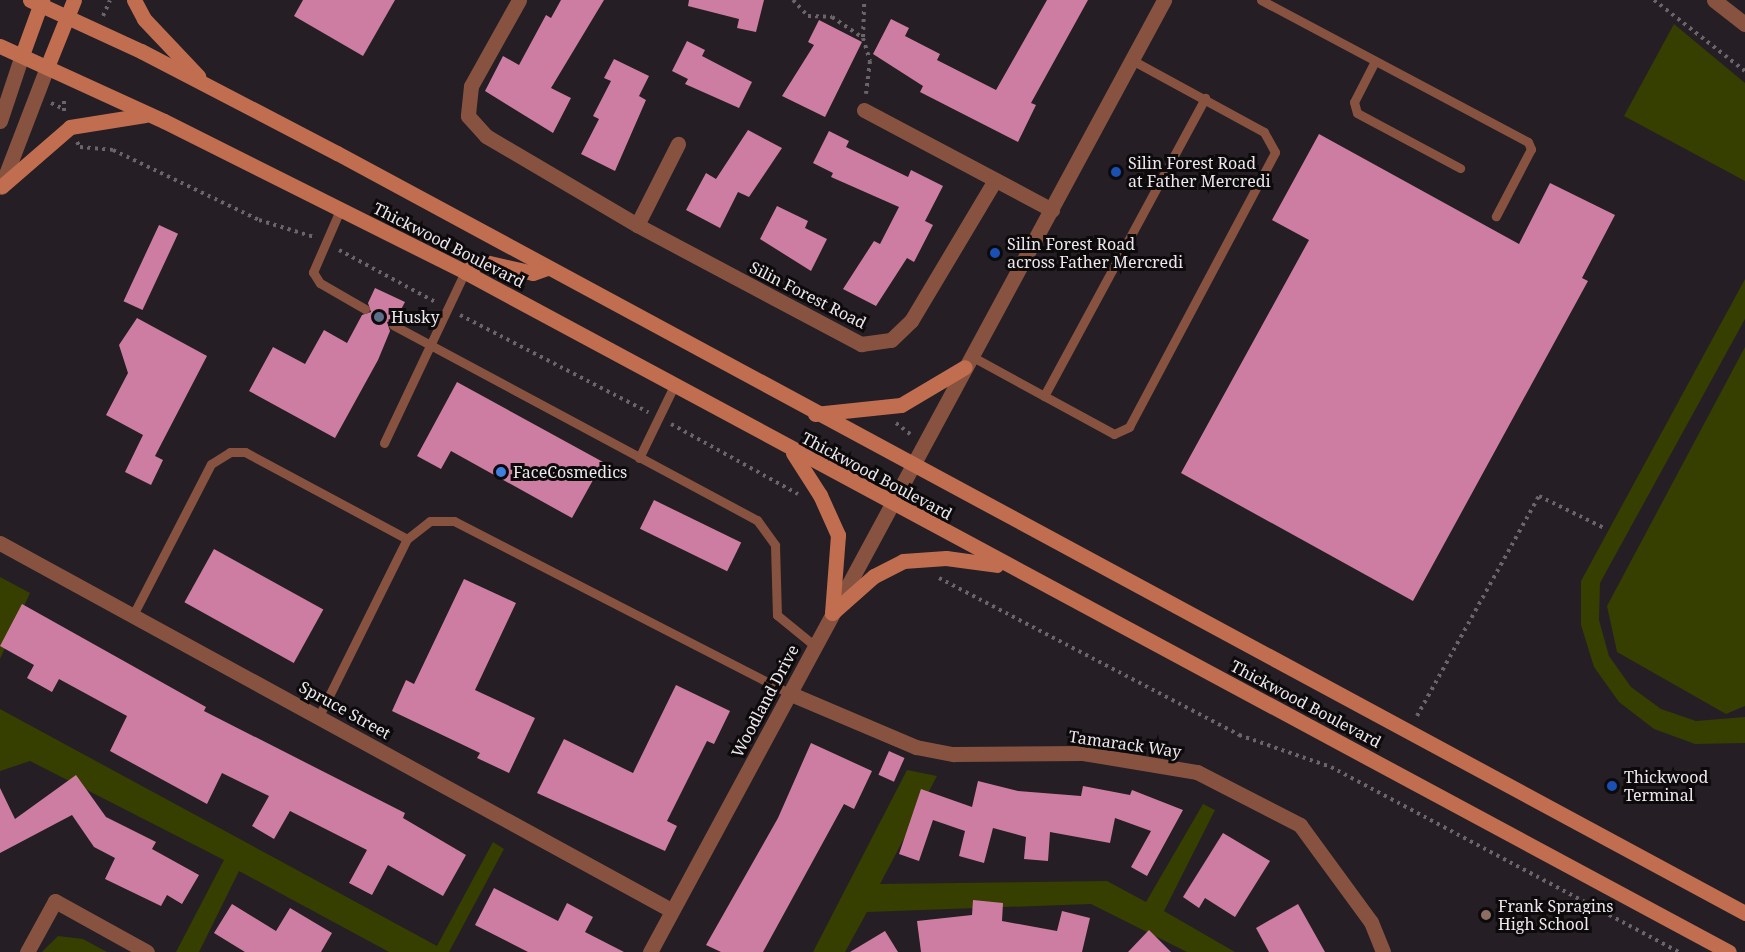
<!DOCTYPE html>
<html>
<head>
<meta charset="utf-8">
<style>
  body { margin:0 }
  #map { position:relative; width:1745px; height:952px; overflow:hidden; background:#251e25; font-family:"Noto Serif",serif }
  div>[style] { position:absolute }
  .green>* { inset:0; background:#363e00 }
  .building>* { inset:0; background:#cd7da1; transform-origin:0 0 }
  .path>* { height:4px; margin-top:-2px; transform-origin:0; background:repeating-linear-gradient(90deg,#6b656b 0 3px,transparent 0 7.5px) }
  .lane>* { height:9px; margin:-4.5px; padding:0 4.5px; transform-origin:4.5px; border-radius:4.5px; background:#875340 }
  .street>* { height:15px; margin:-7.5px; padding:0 7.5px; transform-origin:7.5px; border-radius:7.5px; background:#875340 }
  .secondary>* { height:15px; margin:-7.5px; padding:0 7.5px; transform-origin:7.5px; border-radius:7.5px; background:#c16e50 }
  .dots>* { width:16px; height:16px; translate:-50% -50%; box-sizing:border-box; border:3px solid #0d0a0c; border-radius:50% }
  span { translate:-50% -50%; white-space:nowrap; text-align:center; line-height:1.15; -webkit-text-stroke:6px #0d0a0c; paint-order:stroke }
  .poi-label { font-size:16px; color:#ede8ed }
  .left { translate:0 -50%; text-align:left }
  .street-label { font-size:16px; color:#ede8ed }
</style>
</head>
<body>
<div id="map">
  <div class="green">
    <div style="clip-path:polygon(1674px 24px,1745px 83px,1745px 181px,1624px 116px)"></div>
    <div style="clip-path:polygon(1745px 279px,1745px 319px,1600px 583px,1599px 620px,1609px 656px,1631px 687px,1661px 709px,1696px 721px,1745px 717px,1745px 743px,1695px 744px,1654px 729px,1619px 702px,1594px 667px,1581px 625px,1581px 581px)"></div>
    <div style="clip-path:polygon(1745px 347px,1745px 706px,1726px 714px,1617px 652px,1607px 606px)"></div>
    <div style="clip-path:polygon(0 577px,30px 593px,0 659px)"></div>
    <div style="clip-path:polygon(0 709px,437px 946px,493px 842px,504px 849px,449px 952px,389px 952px,239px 871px,199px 952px,176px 952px,224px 860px,30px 761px,0 771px)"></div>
    <div style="clip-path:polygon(907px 770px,937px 776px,880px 884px,1107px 881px,1146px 902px,1203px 804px,1215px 810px,1164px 911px,1235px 952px,1187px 952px,1091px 904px,867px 912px,845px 952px,813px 952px)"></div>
    <div style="clip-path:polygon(58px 936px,83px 939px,107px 952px,42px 952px)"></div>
  </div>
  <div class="building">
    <div style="clip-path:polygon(303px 0,395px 0,363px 56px,294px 16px)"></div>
    <div style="clip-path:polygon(561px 0,604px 0,551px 88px,571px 98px,553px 133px,485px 91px,503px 56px,519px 65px,546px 15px,551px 18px)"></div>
    <div style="clip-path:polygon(689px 0,764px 0,756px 32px,737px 28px,739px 19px,688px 6px)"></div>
    <div style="clip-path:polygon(1047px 0,1088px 0,1031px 103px,1036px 105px,1018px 142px,920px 92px,923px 86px,873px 54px,891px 19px,909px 28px,905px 36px,940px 54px,937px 60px,996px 90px)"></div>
    <div style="clip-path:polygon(819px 20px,862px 42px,825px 117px,782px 96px,814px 45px,808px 42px)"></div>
    <div style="clip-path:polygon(687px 41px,705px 50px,702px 56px,752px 82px,739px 108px,685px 84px,688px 79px,672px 71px)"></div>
    <div style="clip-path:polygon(614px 59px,649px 76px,639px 96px,646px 100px,615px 171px,581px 154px,599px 119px,593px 116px,611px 81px,604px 78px)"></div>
    <div style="clip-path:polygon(748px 130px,782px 148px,749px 197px,738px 192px,720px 228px,686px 210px,706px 173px,716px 179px)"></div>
    <div style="clip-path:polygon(829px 131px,849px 141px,846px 147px,908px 177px,911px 170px,943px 186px,925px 221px,933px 225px,914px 262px,907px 258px,876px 306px,843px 289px,874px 241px,880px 244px,899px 207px,831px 177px,833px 173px,813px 163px)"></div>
    <div style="clip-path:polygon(1319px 134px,1519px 244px,1550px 183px,1615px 215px,1582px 278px,1588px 281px,1413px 601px,1181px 473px,1309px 240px,1272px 220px)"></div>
    <div style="clip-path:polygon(777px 206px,808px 221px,805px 228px,827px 239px,811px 271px,760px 239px)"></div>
    <div style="left:159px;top:225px;width:21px;height:84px;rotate:25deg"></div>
    <div style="clip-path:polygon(375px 288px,405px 302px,396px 319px,387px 322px,390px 331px,378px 360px,335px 438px,249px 391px,273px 347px,305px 364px,324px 330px,347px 343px,362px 315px,371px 312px,368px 303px)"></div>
    <div style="clip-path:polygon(137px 318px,207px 356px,155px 456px,163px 460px,151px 485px,125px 472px,143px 435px,106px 415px,128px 373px,119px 345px)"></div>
    <div style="clip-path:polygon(457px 382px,603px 462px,572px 518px,451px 451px,441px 469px,417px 456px)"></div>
    <div style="left:654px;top:500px;width:97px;height:32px;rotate:26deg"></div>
    <div style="left:214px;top:549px;width:125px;height:61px;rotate:29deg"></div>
    <div style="clip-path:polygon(464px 579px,516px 603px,475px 690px,535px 718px,509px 773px,477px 758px,480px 753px,392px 711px,406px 680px,414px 684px)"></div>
    <div style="clip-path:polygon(22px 604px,206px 707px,204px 711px,405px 813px,403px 818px,466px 855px,443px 896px,388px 865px,372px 895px,349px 883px,367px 850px,290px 811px,274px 839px,252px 826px,269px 796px,222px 773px,207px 804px,110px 751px,127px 716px,59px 679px,52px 692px,27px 678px,34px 665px,0 646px)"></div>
    <div style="clip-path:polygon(676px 685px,730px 711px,714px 744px,707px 741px,667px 821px,677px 826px,665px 851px,537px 793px,564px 739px,633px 773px)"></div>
    <div style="clip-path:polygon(811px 743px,872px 771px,854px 809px,844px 804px,763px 952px,721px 952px,706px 945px,778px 818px)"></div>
    <div style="left:889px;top:751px;width:17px;height:26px;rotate:24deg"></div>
    <div style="clip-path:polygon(76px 775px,106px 817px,156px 842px,152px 849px,199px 875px,182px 904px,167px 895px,161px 906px,105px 879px,115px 858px,94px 847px,72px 815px,0 853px,0 788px,15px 819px)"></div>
    <div style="clip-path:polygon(978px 781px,1018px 791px,1081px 796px,1083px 786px,1130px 795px,1132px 790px,1183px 810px,1147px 876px,1131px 867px,1151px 831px,1115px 818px,1110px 843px,1050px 832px,1048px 861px,1024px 859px,1026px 837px,993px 828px,984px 863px,959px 856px,965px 831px,933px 820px,919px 861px,899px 854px,921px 789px,972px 807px)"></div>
    <div style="clip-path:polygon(1223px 833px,1270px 861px,1235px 917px,1205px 898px,1199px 908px,1183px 897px)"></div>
    <div style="clip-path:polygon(494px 888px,558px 921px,567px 903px,593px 917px,585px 932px,624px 952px,528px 952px,475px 925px)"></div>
    <div style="clip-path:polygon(973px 900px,1003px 903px,1002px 921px,1057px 931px,1062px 911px,1090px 918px,1082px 952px,921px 952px,917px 921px,972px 915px)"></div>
    <div style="clip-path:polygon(232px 904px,276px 931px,290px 908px,332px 933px,321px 952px,245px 952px,214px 933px)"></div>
    <div style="clip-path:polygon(1298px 904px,1325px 952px,1269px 952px,1256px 928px)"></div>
    <div style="clip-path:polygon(1149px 930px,1171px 952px,1128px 952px)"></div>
    <div style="clip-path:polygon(885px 931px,898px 952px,850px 952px)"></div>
  </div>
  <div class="path">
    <div style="left:793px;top:0;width:22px;rotate:47deg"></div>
    <div style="left:808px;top:16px;width:24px;rotate:2deg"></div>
    <div style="left:832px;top:17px;width:37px;rotate:34deg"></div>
    <div style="left:863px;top:38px;width:24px;rotate:73deg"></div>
    <div style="left:870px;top:61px;width:33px;rotate:97deg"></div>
    <div style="left:1654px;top:0;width:115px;rotate:38deg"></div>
    <div style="left:103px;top:16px;width:17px;rotate:-66deg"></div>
    <div style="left:863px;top:37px;width:37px;rotate:-88deg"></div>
    <div style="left:51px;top:103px;width:14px;rotate:25deg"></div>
    <div style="left:64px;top:111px;width:11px;rotate:-90deg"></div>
    <div style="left:77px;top:142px;width:6px;rotate:59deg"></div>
    <div style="left:80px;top:147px;width:33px;rotate:5deg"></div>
    <div style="left:113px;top:150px;width:162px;rotate:25.6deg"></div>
    <div style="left:259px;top:220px;width:58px;rotate:17.2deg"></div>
    <div style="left:339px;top:250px;width:109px;rotate:28.4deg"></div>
    <div style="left:460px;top:315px;width:212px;rotate:27.3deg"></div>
    <div style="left:896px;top:423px;width:18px;rotate:38deg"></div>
    <div style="left:671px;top:424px;width:145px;rotate:28.9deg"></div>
    <div style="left:939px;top:578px;width:339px;rotate:27.6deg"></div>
    <div style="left:1239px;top:735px;width:97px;rotate:19.2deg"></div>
    <div style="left:1331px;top:767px;width:394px;rotate:28deg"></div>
    <div style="left:1417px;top:716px;width:252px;rotate:-61deg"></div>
    <div style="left:1539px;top:496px;width:72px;rotate:26.2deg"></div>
  </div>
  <div class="lane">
    <div style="left:1261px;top:0;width:302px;rotate:28deg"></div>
    <div style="left:1528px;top:142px;width:8px;rotate:67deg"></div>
    <div style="left:1531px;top:149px;width:76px;rotate:117.6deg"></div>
    <div style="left:1375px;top:61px;width:46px;rotate:117.1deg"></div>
    <div style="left:1354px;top:102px;width:11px;rotate:75deg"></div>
    <div style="left:1357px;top:113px;width:117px;rotate:28.1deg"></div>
    <div style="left:340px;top:210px;width:68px;rotate:113.5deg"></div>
    <div style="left:313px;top:272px;width:13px;rotate:58deg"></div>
    <div style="left:320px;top:283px;width:52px;rotate:30deg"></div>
    <div style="left:393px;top:325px;width:413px;rotate:28.2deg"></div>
    <div style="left:757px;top:520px;width:31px;rotate:54deg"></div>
    <div style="left:775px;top:545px;width:70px;rotate:88.4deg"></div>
    <div style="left:777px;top:615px;width:49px;rotate:39.2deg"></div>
    <div style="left:971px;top:356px;width:163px;rotate:28.6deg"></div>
    <div style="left:1114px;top:434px;width:17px;rotate:-25deg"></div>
    <div style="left:1129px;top:427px;width:311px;rotate:-62deg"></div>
    <div style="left:1275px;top:152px;width:23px;rotate:-119deg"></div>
    <div style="left:1264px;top:132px;width:150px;rotate:-151.4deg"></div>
    <div style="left:1044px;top:396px;width:339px;rotate:-61.6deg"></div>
    <div style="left:384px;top:443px;width:189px;rotate:-64.7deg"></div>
    <div style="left:639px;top:458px;width:80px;rotate:-64.1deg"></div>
    <div style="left:133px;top:615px;width:170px;rotate:-62.7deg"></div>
    <div style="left:211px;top:464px;width:22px;rotate:-32deg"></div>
    <div style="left:230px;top:452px;width:15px"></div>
    <div style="left:245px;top:452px;width:184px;rotate:28.2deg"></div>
    <div style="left:407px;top:539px;width:29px;rotate:-38deg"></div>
    <div style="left:430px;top:521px;width:24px"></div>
    <div style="left:454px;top:521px;width:379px;rotate:27.2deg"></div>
    <div style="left:319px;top:716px;width:198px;rotate:-63.6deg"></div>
  </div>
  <div class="street">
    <div style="left:519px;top:0;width:98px;rotate:119.2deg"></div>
    <div style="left:471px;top:86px;width:30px;rotate:96deg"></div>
    <div style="left:468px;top:116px;width:27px;rotate:48deg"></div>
    <div style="left:486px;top:136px;width:175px;rotate:30.5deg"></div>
    <div style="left:637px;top:225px;width:254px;rotate:28deg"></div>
    <div style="left:861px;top:344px;width:30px;rotate:-8deg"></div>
    <div style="left:891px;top:340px;width:28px;rotate:-44deg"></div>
    <div style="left:911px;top:321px;width:164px;rotate:-59.2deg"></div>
    <div style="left:1714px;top:0;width:39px;rotate:38deg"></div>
    <div style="left:864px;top:110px;width:213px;rotate:28deg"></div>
    <div style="left:0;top:121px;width:70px;rotate:-71.6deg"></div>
    <div style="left:1px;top:187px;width:129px;rotate:-69deg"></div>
    <div style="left:637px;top:225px;width:91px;rotate:-63.2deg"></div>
    <div style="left:0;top:543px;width:765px;rotate:28.68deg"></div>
    <div style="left:791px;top:694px;width:136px;rotate:23deg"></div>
    <div style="left:916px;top:747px;width:38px;rotate:11deg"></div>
    <div style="left:953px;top:754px;width:130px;rotate:-0.4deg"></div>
    <div style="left:1083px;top:753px;width:116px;rotate:9.5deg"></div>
    <div style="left:1197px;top:772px;width:116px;rotate:27.2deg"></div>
    <div style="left:1300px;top:825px;width:120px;rotate:53.8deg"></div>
    <div style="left:1371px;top:922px;width:32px;rotate:68deg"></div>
    <div style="left:27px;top:952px;width:58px;rotate:-61.2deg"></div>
    <div style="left:55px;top:901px;width:105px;rotate:29deg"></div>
    <div style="left:650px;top:952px;width:1082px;rotate:-61.63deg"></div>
  </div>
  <div class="secondary">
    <div style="left:30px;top:0;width:122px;rotate:24.7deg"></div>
    <div style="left:141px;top:51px;width:221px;rotate:27.5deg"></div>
    <div style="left:337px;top:153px;width:1600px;rotate:28.36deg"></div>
    <div style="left:134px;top:0;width:21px;rotate:62deg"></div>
    <div style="left:144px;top:19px;width:79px;rotate:46.5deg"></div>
    <div style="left:0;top:46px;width:180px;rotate:24.6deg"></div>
    <div style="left:164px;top:121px;width:337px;rotate:26.6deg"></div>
    <div style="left:465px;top:272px;width:1435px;rotate:28.28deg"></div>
    <div style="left:22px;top:55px;width:59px;rotate:-70deg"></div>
    <div style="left:47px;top:67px;width:72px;rotate:-68.1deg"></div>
    <div style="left:2px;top:186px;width:90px;rotate:-40.9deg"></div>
    <div style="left:70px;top:127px;width:76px;rotate:-9.1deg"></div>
    <div style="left:465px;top:272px;width:19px;rotate:-35deg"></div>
    <div style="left:481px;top:261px;width:53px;rotate:13deg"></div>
    <div style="left:533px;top:273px;width:15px;rotate:-20deg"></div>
    <div style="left:815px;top:414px;width:86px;rotate:-6deg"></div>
    <div style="left:901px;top:405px;width:74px;rotate:-30.7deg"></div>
    <div style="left:793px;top:453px;width:50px;rotate:57.3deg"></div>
    <div style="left:820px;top:495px;width:44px;rotate:65.8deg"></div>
    <div style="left:838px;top:535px;width:78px;rotate:94.4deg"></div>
    <div style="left:832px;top:613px;width:56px;rotate:-41.4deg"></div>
    <div style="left:874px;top:576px;width:33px;rotate:-27deg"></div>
    <div style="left:903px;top:561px;width:43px;rotate:-4deg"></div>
    <div style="left:946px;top:558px;width:51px;rotate:7.8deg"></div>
  </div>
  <div class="dots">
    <div style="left:1116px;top:172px;background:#1a4fb4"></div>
    <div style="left:995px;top:253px;background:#1a4fb4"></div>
    <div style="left:379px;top:317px;background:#5c6f8a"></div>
    <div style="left:501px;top:472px;background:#3f7fe0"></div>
    <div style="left:1612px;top:786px;background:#1a4fb4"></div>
    <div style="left:1486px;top:915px;background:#8d6e63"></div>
  </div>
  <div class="poi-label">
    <span class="left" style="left:1128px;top:172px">Silin Forest Road<br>at Father Mercredi</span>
    <span class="left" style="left:1007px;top:253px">Silin Forest Road<br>across Father Mercredi</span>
    <span class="left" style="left:391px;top:317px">Husky</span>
    <span class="left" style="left:513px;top:472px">FaceCosmedics</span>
    <span class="left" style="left:1624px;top:786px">Thickwood<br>Terminal</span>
    <span class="left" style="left:1498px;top:915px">Frank Spragins<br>High School</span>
  </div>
  <div class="street-label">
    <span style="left:449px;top:245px;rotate:27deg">Thickwood Boulevard</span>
    <span style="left:808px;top:295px;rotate:27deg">Silin Forest Road</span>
    <span style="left:877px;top:476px;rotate:28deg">Thickwood Boulevard</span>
    <span style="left:765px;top:701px;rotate:-62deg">Woodland Drive</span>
    <span style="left:1306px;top:704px;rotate:28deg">Thickwood Boulevard</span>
    <span style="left:345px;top:710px;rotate:29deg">Spruce Street</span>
    <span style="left:1125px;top:744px;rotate:8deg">Tamarack Way</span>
  </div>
</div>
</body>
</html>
